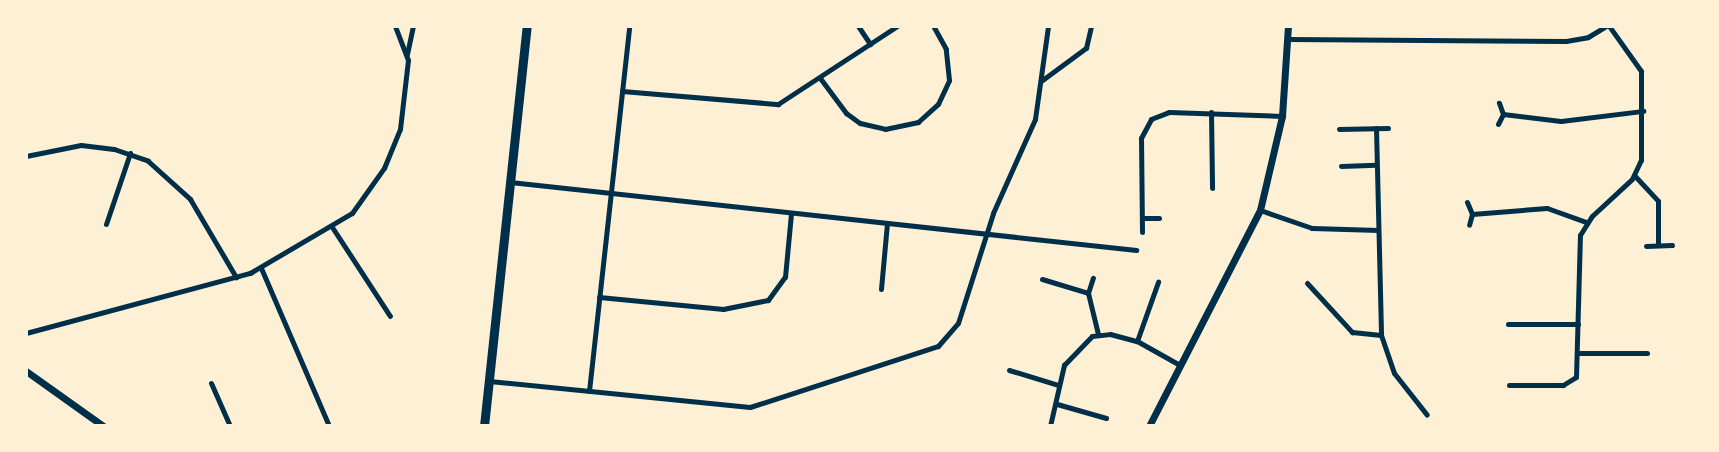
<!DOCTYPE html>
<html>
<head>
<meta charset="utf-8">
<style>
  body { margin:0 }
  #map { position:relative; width:1719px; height:452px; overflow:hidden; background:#fdf0d5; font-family:Spectral,serif }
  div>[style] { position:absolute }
  .minor>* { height:5px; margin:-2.5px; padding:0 2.5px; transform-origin:2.5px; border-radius:2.5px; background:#003049 }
  .tertiary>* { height:7px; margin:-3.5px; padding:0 3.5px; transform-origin:3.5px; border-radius:3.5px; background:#003049 }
  .primary>* { height:9px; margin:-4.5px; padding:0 4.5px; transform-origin:4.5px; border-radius:4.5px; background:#003049 }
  span { translate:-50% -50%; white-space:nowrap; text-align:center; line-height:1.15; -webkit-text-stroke:4.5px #fdf0d5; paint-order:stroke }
  .frame { position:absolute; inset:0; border:28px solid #fdf0d5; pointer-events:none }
</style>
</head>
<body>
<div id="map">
  <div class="minor">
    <div style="left:858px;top:26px;width:22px;rotate:56deg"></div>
    <div style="left:1289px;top:39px;width:277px;rotate:0.4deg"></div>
    <div style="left:1566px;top:41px;width:22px;rotate:-10deg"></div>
    <div style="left:1588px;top:37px;width:21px;rotate:-31deg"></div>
    <div style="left:407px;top:54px;width:29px;rotate:-78deg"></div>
    <div style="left:820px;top:78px;width:44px;rotate:53.4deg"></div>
    <div style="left:846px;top:113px;width:17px;rotate:36deg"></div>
    <div style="left:860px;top:123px;width:26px;rotate:13deg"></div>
    <div style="left:885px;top:129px;width:34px;rotate:-12deg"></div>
    <div style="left:918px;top:122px;width:27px;rotate:-42deg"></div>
    <div style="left:938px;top:104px;width:26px;rotate:-65deg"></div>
    <div style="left:949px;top:80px;width:31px;rotate:-96deg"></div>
    <div style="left:946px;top:49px;width:26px;rotate:-119deg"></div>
    <div style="left:1041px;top:81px;width:56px;rotate:-36.3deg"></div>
    <div style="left:1086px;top:48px;width:23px;rotate:-77deg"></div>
    <div style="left:622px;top:91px;width:157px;rotate:4.8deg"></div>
    <div style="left:778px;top:104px;width:142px;rotate:-33.2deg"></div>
    <div style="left:1211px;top:112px;width:76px;rotate:89.2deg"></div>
    <div style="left:1503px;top:114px;width:58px;rotate:6.9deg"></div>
    <div style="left:1561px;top:121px;width:83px;rotate:-7deg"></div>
    <div style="left:1498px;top:124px;width:11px;rotate:-63deg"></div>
    <div style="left:1503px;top:114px;width:12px;rotate:-110deg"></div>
    <div style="left:1376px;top:128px;width:207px;rotate:88.6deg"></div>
    <div style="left:1381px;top:335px;width:40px;rotate:71.1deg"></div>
    <div style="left:1394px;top:373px;width:53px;rotate:51.8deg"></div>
    <div style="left:1339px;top:129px;width:49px;rotate:-1.2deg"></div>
    <div style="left:26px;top:156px;width:56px;rotate:-11.3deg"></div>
    <div style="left:81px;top:145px;width:33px;rotate:7deg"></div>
    <div style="left:114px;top:149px;width:36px;rotate:19deg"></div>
    <div style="left:148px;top:161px;width:57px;rotate:42.1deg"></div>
    <div style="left:190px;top:199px;width:91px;rotate:59.5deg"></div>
    <div style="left:1341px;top:166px;width:35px;rotate:-2deg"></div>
    <div style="left:1634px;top:175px;width:35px;rotate:47deg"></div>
    <div style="left:1658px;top:201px;width:43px;rotate:90deg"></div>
    <div style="left:510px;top:182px;width:630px;rotate:6.2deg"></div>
    <div style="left:1467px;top:202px;width:13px;rotate:67deg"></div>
    <div style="left:1472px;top:214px;width:11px;rotate:105deg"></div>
    <div style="left:1260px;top:210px;width:55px;rotate:19.1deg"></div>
    <div style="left:1312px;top:228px;width:66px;rotate:1.7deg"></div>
    <div style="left:1472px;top:214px;width:75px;rotate:-4.6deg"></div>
    <div style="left:1547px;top:208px;width:41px;rotate:19.7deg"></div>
    <div style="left:1142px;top:218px;width:17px"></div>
    <div style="left:106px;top:224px;width:75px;rotate:-71.3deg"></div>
    <div style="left:332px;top:227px;width:106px;rotate:56.9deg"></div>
    <div style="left:1142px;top:232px;width:94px;rotate:-90.6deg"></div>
    <div style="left:1141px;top:138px;width:21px;rotate:-62deg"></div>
    <div style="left:1151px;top:119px;width:19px;rotate:-21deg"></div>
    <div style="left:1169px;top:112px;width:113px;rotate:2deg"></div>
    <div style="left:1646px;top:246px;width:26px;rotate:-2deg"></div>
    <div style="left:261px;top:268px;width:172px;rotate:66.7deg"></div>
    <div style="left:1042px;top:279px;width:48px;rotate:16.9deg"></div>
    <div style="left:1088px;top:293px;width:42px;rotate:76.3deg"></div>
    <div style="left:1307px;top:283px;width:67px;rotate:47.4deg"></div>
    <div style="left:1352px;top:332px;width:29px;rotate:6deg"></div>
    <div style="left:881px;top:289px;width:66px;rotate:-84.8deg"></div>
    <div style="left:1088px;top:293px;width:16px;rotate:-72deg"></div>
    <div style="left:599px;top:297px;width:125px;rotate:5.5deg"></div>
    <div style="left:723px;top:309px;width:46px;rotate:-11.3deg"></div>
    <div style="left:768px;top:300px;width:29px;rotate:-54deg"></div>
    <div style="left:785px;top:277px;width:64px;rotate:-84.6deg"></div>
    <div style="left:1508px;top:324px;width:70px"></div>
    <div style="left:26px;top:333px;width:232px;rotate:-15deg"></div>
    <div style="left:250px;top:273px;width:118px;rotate:-30.5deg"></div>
    <div style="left:352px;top:213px;width:55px;rotate:-54.6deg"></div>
    <div style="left:384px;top:168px;width:42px;rotate:-67.7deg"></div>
    <div style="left:400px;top:129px;width:69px;rotate:-83.4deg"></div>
    <div style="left:408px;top:60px;width:36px;rotate:-111deg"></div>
    <div style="left:1137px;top:341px;width:63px;rotate:-70.4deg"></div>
    <div style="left:1579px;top:353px;width:68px"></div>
    <div style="left:1009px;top:370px;width:51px;rotate:17deg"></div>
    <div style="left:489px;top:381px;width:262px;rotate:5.7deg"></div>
    <div style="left:750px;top:407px;width:198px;rotate:-18deg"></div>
    <div style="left:938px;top:346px;width:30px;rotate:-49deg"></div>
    <div style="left:958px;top:323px;width:115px;rotate:-72.3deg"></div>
    <div style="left:993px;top:213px;width:103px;rotate:-65.9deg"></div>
    <div style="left:1035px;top:119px;width:94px;rotate:-82deg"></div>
    <div style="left:211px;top:383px;width:47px;rotate:66.2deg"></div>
    <div style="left:1509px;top:385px;width:54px"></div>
    <div style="left:1563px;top:385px;width:15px;rotate:-32deg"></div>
    <div style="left:1576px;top:377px;width:142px;rotate:-88.4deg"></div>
    <div style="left:1580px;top:235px;width:22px;rotate:-58deg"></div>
    <div style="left:1592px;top:216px;width:54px;rotate:-42.8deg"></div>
    <div style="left:1632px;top:179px;width:21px;rotate:-65deg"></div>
    <div style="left:1641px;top:160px;width:89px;rotate:-90deg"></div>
    <div style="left:1641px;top:71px;width:55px;rotate:-125.4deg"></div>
    <div style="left:589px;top:391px;width:367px;rotate:-83.7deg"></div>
    <div style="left:1057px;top:404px;width:51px;rotate:15.9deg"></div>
    <div style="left:1050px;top:426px;width:63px;rotate:-77.1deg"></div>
    <div style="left:1064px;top:365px;width:40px;rotate:-46deg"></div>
    <div style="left:1092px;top:336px;width:18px;rotate:-6deg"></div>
    <div style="left:1110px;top:334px;width:28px;rotate:15deg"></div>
    <div style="left:1137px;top:341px;width:47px;rotate:29.3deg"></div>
  </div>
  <div class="tertiary">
    <div style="left:26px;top:371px;width:95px;rotate:35.5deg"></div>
    <div style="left:1149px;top:426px;width:243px;rotate:-62.8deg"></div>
    <div style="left:1260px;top:210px;width:97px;rotate:-76.8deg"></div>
    <div style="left:1282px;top:116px;width:90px;rotate:-86.2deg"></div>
  </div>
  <div class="primary">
    <div style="left:484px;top:426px;width:402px;rotate:-83.9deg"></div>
  </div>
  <div class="frame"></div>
</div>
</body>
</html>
